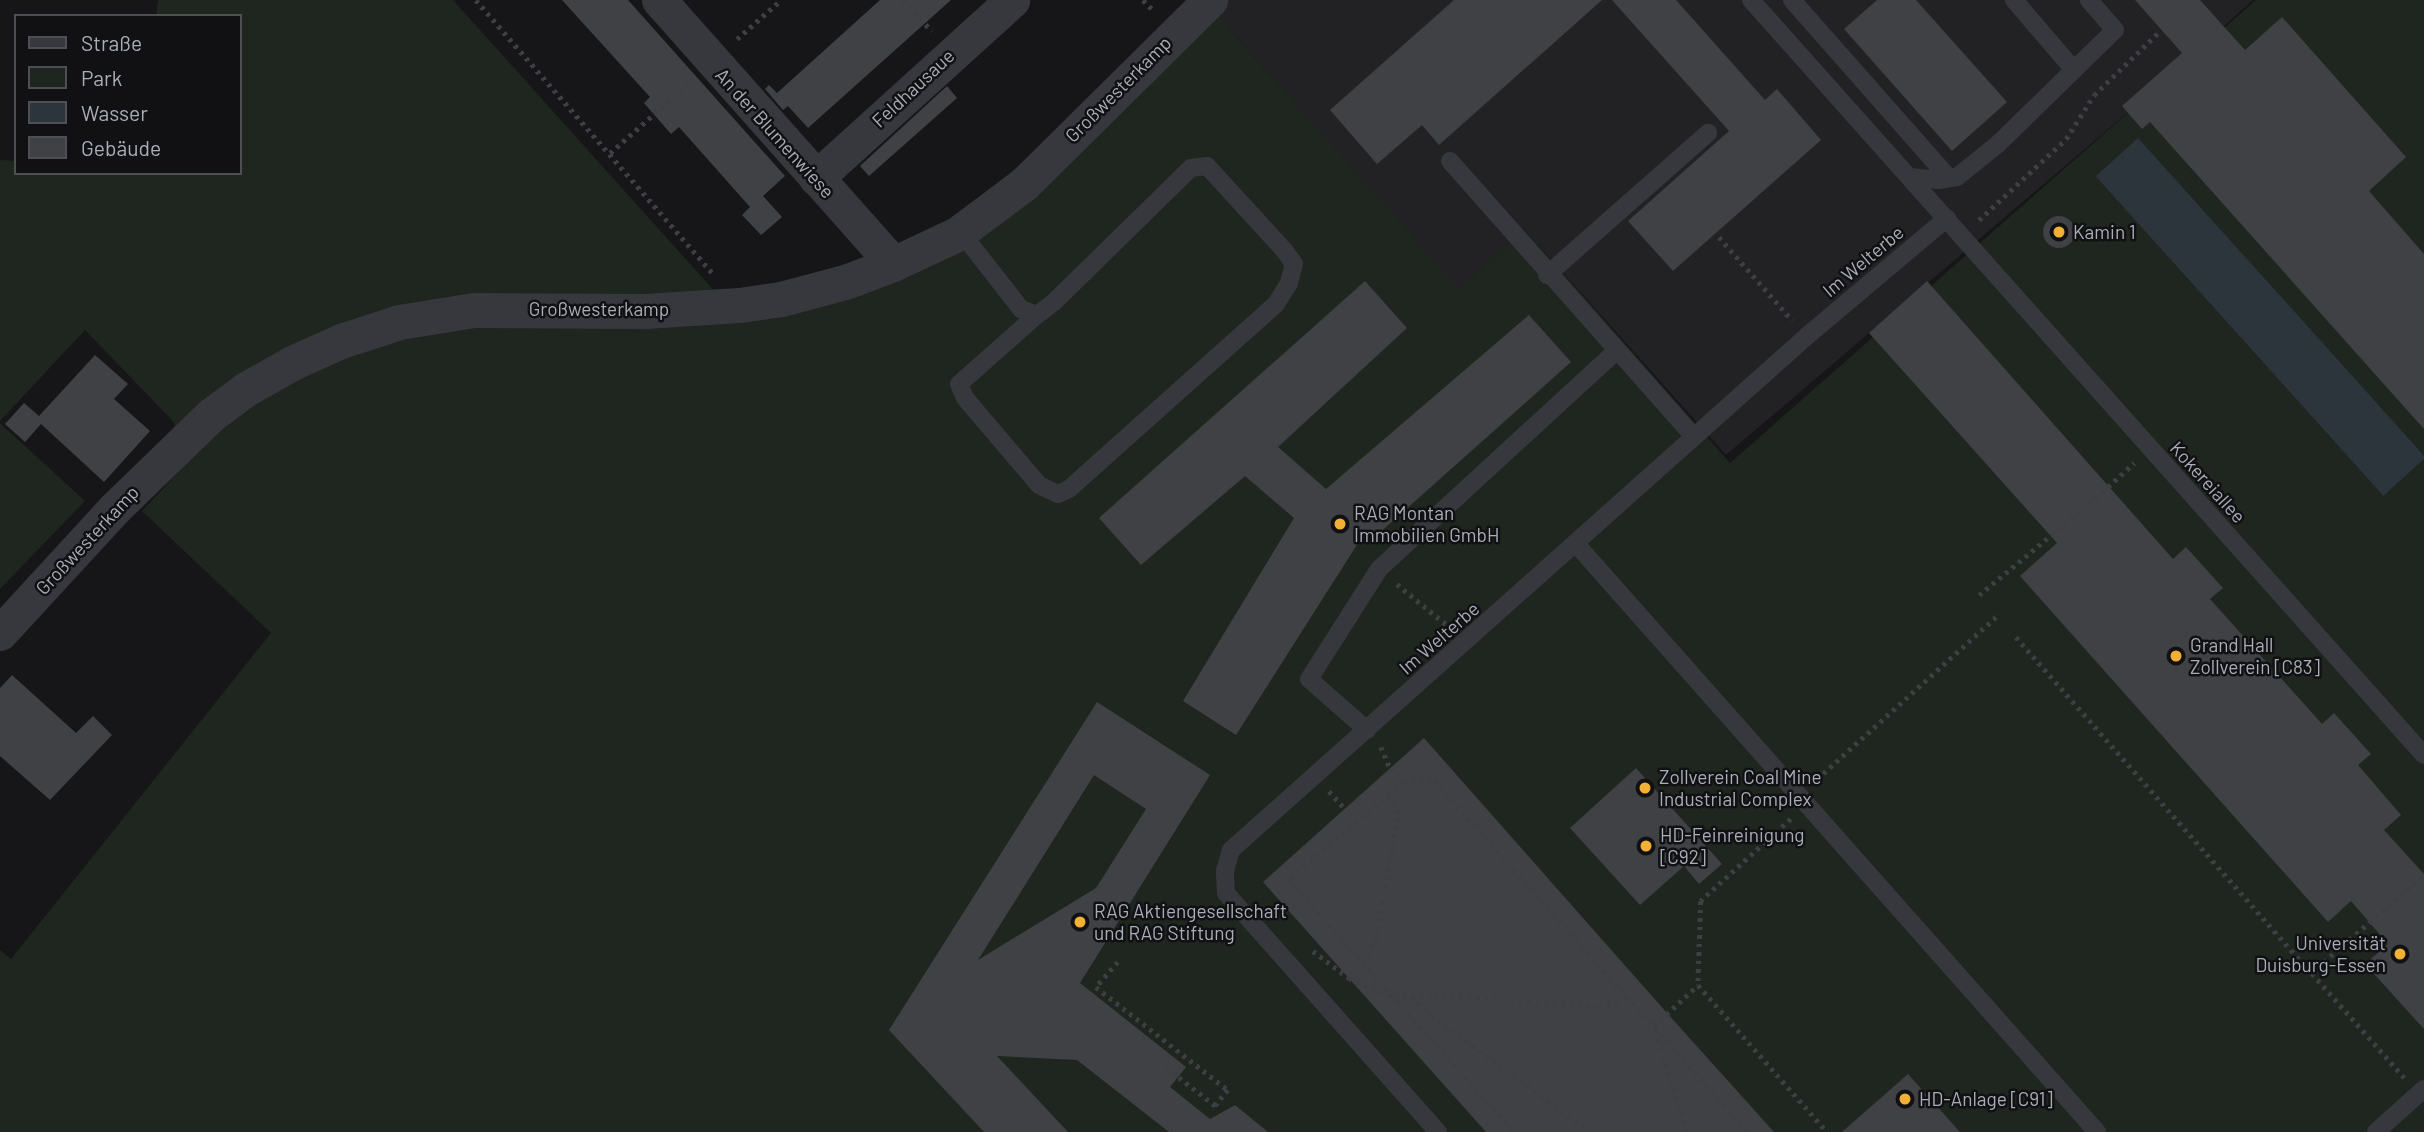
<!DOCTYPE html>
<html>
<head>
<meta charset="utf-8">
<style>
  body { margin:0 }
  #map { position:relative; width:2424px; height:1132px; overflow:hidden; background:#161618; font-family:Barlow,sans-serif }
  div>[style] { position:absolute }
  .built>* { inset:0; background:#222225 }
  .green>* { inset:0; background:#1e261f }
  .water>* { inset:0; background:#2c353c; transform-origin:0 0 }
  .building>* { inset:0; background:#404145 }
  .round { border-radius:50% }
  .path>* { height:4.5px; margin-top:-2.25px; transform-origin:0; background:repeating-linear-gradient(90deg,#3d3f44 0 3.5px,transparent 0 8.5px) }
  .service>* { height:18px; margin:-9px; padding:0 9px; transform-origin:9px; border-radius:9px; background:#37383d }
  .minor>* { height:35px; margin:-17.5px; padding:0 17.5px; transform-origin:17.5px; border-radius:17.5px; background:#37383d }
  .dots>* { width:19px; height:19px; translate:-50% -50%; box-sizing:border-box; border:4px solid #111113; border-radius:50% }
  span { translate:-50% -50%; white-space:nowrap; text-align:center; line-height:1.15; -webkit-text-stroke:5px #111113; paint-order:stroke }
  .street-label { font-size:19px; color:#a8adb8 }
  .poi-label { font-size:19px; color:#a8adb8 }
  .left { translate:0 -50%; text-align:left }
  .right { translate:-100% -50%; text-align:right }
  .legend { position:absolute; left:14px; top:14px; width:228px; height:161px; box-sizing:border-box; background:#111113; border:2px solid #4d4f55; margin:0; padding:9px 12px; list-style:none; font-size:21px; color:#a8adb8 }
  .legend li { display:flex; align-items:center; gap:14px; height:35px }
  .legend b { width:35px; border:2px solid #4d4f55 }
</style>
</head>
<body>
<div id="map">
  <div class="built">
    <div style="clip-path:polygon(1224px 0,2253px 0,2127px 113px,1726px 455px,1524px 229px,1460px 291px,1213px 10px)"></div>
  </div>
  <div class="green">
    <div style="clip-path:polygon(158px 0,453px 0,736px 315px,875px 281px,1213px 10px,1460px 290px,1524px 229px,1730px 463px,2256px 0,2424px 0,2424px 1132px,0 1132px,0 950px,11px 959px,271px 633px,142px 511px,195px 454px,170px 418px,85px 330px,0 421px,0 160px,16px 161px,16px 173px,240px 173px,240px 16px,156px 16px)"></div>
    <div style="clip-path:polygon(0 423px,85px 501px,0 589px)"></div>
  </div>
  <div class="water">
    <div style="left:2138px;top:138px;width:430px;height:57px;rotate:48deg"></div>
  </div>
  <div class="building">
    <div style="clip-path:polygon(562px 0,628px 0,785px 176px,763px 196px,782px 217px,761px 235px,742px 215px,750px 207px,679px 127px,671px 134px,644px 103px,650px 97px)"></div>
    <div style="clip-path:polygon(880px 0,951px 0,808px 128px,788px 106px,783px 110px,765px 89px,769px 85px,777px 93px)"></div>
    <div style="clip-path:polygon(1454px 0,1602px 0,1439px 145px,1422px 125px,1377px 164px,1330px 110px)"></div>
    <div style="clip-path:polygon(1612px 0,1676px 0,1765px 100px,1777px 89px,1821px 140px,1673px 271px,1628px 221px,1729px 131px)"></div>
    <div style="clip-path:polygon(1877px 0,1916px 0,2007px 102px,1952px 151px,1844px 29px)"></div>
    <div style="clip-path:polygon(2135px 0,2200px 0,2245px 50px,2282px 17px,2406px 157px,2369px 191px,2424px 254px,2424px 429px,2150px 122px,2142px 129px,2122px 106px,2182px 53px)"></div>
    <div style="clip-path:polygon(947px 86px,957px 98px,869px 176px,860px 166px)"></div>
    <div class="round" style="left:2043px;top:216px;width:32px;height:32px"></div>
    <div style="clip-path:polygon(1365px 281px,1407px 328px,1278px 447px,1326px 489px,1529px 315px,1571px 362px,1376px 536px,1367px 529px,1236px 735px,1183px 701px,1294px 518px,1245px 476px,1141px 565px,1099px 518px)"></div>
    <div style="clip-path:polygon(1927px 281px,2173px 559px,2186px 547px,2223px 588px,2210px 599px,2322px 724px,2334px 713px,2371px 754px,2358px 765px,2401px 815px,2384px 830px,2424px 874px,2424px 1029px,2365px 964px,2388px 944px,2351px 901px,2328px 922px,2020px 576px,2057px 543px,1869px 333px)"></div>
    <div style="clip-path:polygon(95px 355px,128px 384px,114px 399px,150px 431px,104px 482px,41px 424px,25px 442px,5px 424px,24px 403px,39px 416px)"></div>
    <div style="clip-path:polygon(12px 675px,76px 733px,93px 716px,112px 735px,50px 800px,0 756px,0 688px)"></div>
    <div style="clip-path:polygon(evenodd,1097px 702px,1210px 775px,1080px 983px,1186px 1067px,1170px 1087px,1210px 1119px,1235px 1105px,1268px 1132px,1169px 1132px,1077px 1060px,997px 1056px,1068px 1132px,984px 1132px,889px 1030px,1097px 702px,1094px 775px,1146px 809px,1096px 888px,978px 960px,1094px 775px)"></div>
    <div style="clip-path:polygon(1424px 738px,1667px 1013px,1774px 1132px,1486px 1132px,1263px 882px)"></div>
    <div style="clip-path:polygon(1636px 768px,1722px 864px,1699px 884px,1684px 866px,1640px 905px,1570px 828px)"></div>
    <div style="clip-path:polygon(1908px 1074px,1960px 1132px,1842px 1132px)"></div>
  </div>
  <div class="path">
    <div style="left:476px;top:0;width:364px;rotate:49.1deg"></div>
    <div style="left:902px;top:0;width:43px;rotate:45.9deg"></div>
    <div style="left:1143px;top:0;width:17px;rotate:45deg"></div>
    <div style="left:737px;top:39px;width:59px;rotate:-41.6deg"></div>
    <div style="left:610px;top:153px;width:106px;rotate:-41.5deg"></div>
    <div style="left:1979px;top:220px;width:119px;rotate:-43deg"></div>
    <div style="left:2066px;top:139px;width:52px;rotate:-57.5deg"></div>
    <div style="left:2094px;top:95px;width:93px;rotate:-44.1deg"></div>
    <div style="left:1719px;top:237px;width:111px;rotate:48.7deg"></div>
    <div style="left:2089px;top:504px;width:61px;rotate:-42.3deg"></div>
    <div style="left:1397px;top:584px;width:65px;rotate:39.4deg"></div>
    <div style="left:1979px;top:595px;width:130px;rotate:-39.7deg"></div>
    <div style="left:2016px;top:637px;width:447px;rotate:48.7deg"></div>
    <div style="left:1381px;top:747px;width:23px;rotate:67deg"></div>
    <div style="left:1390px;top:768px;width:19px;rotate:47deg"></div>
    <div style="left:1403px;top:782px;width:31px;rotate:-4deg"></div>
    <div style="left:1434px;top:780px;width:472px;rotate:48.3deg"></div>
    <div style="left:1817px;top:779px;width:244px;rotate:-42.2deg"></div>
    <div style="left:1403px;top:782px;width:150px;rotate:139.3deg"></div>
    <div style="left:1289px;top:880px;width:338px;rotate:48.2deg"></div>
    <div style="left:1329px;top:791px;width:24px;rotate:48deg"></div>
    <div style="left:1791px;top:819px;width:122px;rotate:137.7deg"></div>
    <div style="left:1701px;top:901px;width:84px;rotate:92deg"></div>
    <div style="left:1698px;top:985px;width:196px;rotate:48.7deg"></div>
    <div style="left:1313px;top:951px;width:45px;rotate:36.9deg"></div>
    <div style="left:1349px;top:978px;width:50px;rotate:23.5deg"></div>
    <div style="left:1395px;top:998px;width:39px;rotate:-6deg"></div>
    <div style="left:1434px;top:994px;width:166px;rotate:4.5deg"></div>
    <div style="left:1599px;top:1007px;width:31px;rotate:-19deg"></div>
    <div style="left:1118px;top:962px;width:33px;rotate:131deg"></div>
    <div style="left:1096px;top:987px;width:167px;rotate:38deg"></div>
    <div style="left:1228px;top:1090px;width:21px;rotate:129deg"></div>
    <div style="left:1215px;top:1106px;width:62px;rotate:-142.2deg"></div>
    <div style="left:1364px;top:963px;width:28px;rotate:-64deg"></div>
    <div style="left:1376px;top:938px;width:126px;rotate:-79.9deg"></div>
    <div style="left:1398px;top:814px;width:21px;rotate:-115deg"></div>
    <div style="left:1411px;top:997px;width:27px;rotate:42deg"></div>
    <div style="left:1431px;top:1015px;width:197px;rotate:36.3deg"></div>
    <div style="left:2404px;top:1078px;width:140px;rotate:-131.5deg"></div>
    <div style="left:2311px;top:973px;width:150px;rotate:-40.9deg"></div>
    <div style="left:1687px;top:1132px;width:111px;rotate:-107.3deg"></div>
    <div style="left:1654px;top:1026px;width:60px;rotate:-43deg"></div>
  </div>
  <div class="service">
    <div style="left:1751px;top:0;width:1011px;rotate:48.29deg"></div>
    <div style="left:1792px;top:0;width:237px;rotate:48.6deg"></div>
    <div style="left:2014px;top:0;width:92px;rotate:49.4deg"></div>
    <div style="left:1450px;top:161px;width:368px;rotate:48.5deg"></div>
    <div style="left:1910px;top:177px;width:28px;rotate:6deg"></div>
    <div style="left:1938px;top:180px;width:19px;rotate:-9deg"></div>
    <div style="left:1957px;top:177px;width:53px;rotate:-38.8deg"></div>
    <div style="left:1998px;top:144px;width:163px;rotate:-44.3deg"></div>
    <div style="left:2115px;top:30px;width:40px;rotate:-131deg"></div>
    <div style="left:960px;top:231px;width:99px;rotate:52deg"></div>
    <div style="left:1021px;top:309px;width:17px;rotate:21deg"></div>
    <div style="left:1037px;top:315px;width:21px;rotate:-37deg"></div>
    <div style="left:1054px;top:302px;width:192px;rotate:-44.4deg"></div>
    <div style="left:1191px;top:168px;width:16px;rotate:-7deg"></div>
    <div style="left:1207px;top:166px;width:114px;rotate:47.5deg"></div>
    <div style="left:1284px;top:250px;width:17px;rotate:54deg"></div>
    <div style="left:1294px;top:264px;width:20px;rotate:105deg"></div>
    <div style="left:1289px;top:283px;width:25px;rotate:122deg"></div>
    <div style="left:1276px;top:304px;width:278px;rotate:138.2deg"></div>
    <div style="left:1069px;top:489px;width:12px;rotate:156deg"></div>
    <div style="left:1058px;top:494px;width:21px;rotate:-155deg"></div>
    <div style="left:1039px;top:485px;width:114px;rotate:-130.4deg"></div>
    <div style="left:965px;top:398px;width:15px;rotate:-113deg"></div>
    <div style="left:959px;top:384px;width:104px;rotate:-41.5deg"></div>
    <div style="left:1547px;top:275px;width:215px;rotate:-41.4deg"></div>
    <div style="left:1577px;top:545px;width:784px;rotate:48.46deg"></div>
    <div style="left:1367px;top:730px;width:77px;rotate:-138.7deg"></div>
    <div style="left:1309px;top:679px;width:130px;rotate:-57.5deg"></div>
    <div style="left:1379px;top:569px;width:322px;rotate:-42.6deg"></div>
    <div style="left:1438px;top:1132px;width:319px;rotate:-131.6deg"></div>
    <div style="left:1226px;top:893px;width:22px;rotate:-93deg"></div>
    <div style="left:1225px;top:871px;width:22px;rotate:-74deg"></div>
    <div style="left:1231px;top:850px;width:772px;rotate:-41.74deg"></div>
    <div style="left:1807px;top:336px;width:183px;rotate:-40.1deg"></div>
    <div style="left:2376px;top:1132px;width:64px;rotate:-41.9deg"></div>
  </div>
  <div class="minor">
    <div style="left:659px;top:0;width:353px;rotate:48.4deg"></div>
    <div style="left:816px;top:178px;width:265px;rotate:-42.2deg"></div>
    <div style="left:0;top:633px;width:170px;rotate:-47.4deg"></div>
    <div style="left:115px;top:508px;width:134px;rotate:-44.1deg"></div>
    <div style="left:211px;top:415px;width:44px;rotate:-36.6deg"></div>
    <div style="left:246px;top:389px;width:53px;rotate:-29.5deg"></div>
    <div style="left:292px;top:363px;width:54px;rotate:-24.2deg"></div>
    <div style="left:341px;top:341px;width:61px;rotate:-18.1deg"></div>
    <div style="left:399px;top:322px;width:76px;rotate:-9.1deg"></div>
    <div style="left:474px;top:310px;width:171px;rotate:0.3deg"></div>
    <div style="left:645px;top:311px;width:94px;rotate:-3.7deg"></div>
    <div style="left:739px;top:305px;width:42px;rotate:-8.1deg"></div>
    <div style="left:781px;top:299px;width:66px;rotate:-14.9deg"></div>
    <div style="left:845px;top:282px;width:51px;rotate:-20.6deg"></div>
    <div style="left:893px;top:264px;width:71px;rotate:-25.1deg"></div>
    <div style="left:957px;top:234px;width:84px;rotate:-36.7deg"></div>
    <div style="left:1024px;top:184px;width:262px;rotate:-44.7deg"></div>
  </div>
  <div class="dots">
    <div style="left:2059px;top:232px;background:#f2b134"></div>
    <div style="left:1340px;top:524px;background:#f2b134"></div>
    <div style="left:2176px;top:656px;background:#f2b134"></div>
    <div style="left:1645px;top:788px;background:#f2b134"></div>
    <div style="left:1646px;top:846px;background:#f2b134"></div>
    <div style="left:1080px;top:922px;background:#f2b134"></div>
    <div style="left:2400px;top:954px;background:#f2b134"></div>
    <div style="left:1905px;top:1099px;background:#f2b134"></div>
  </div>
  <div class="street-label">
    <span style="left:913px;top:88px;rotate:-43deg">Feldhausaue</span>
    <span style="left:1118px;top:89px;rotate:-45deg">Großwesterkamp</span>
    <span style="left:775px;top:133px;rotate:48deg">An der Blumenwiese</span>
    <span style="left:1863px;top:261px;rotate:-40deg">Im Welterbe</span>
    <span style="left:599px;top:309px">Großwesterkamp</span>
    <span style="left:2208px;top:482px;rotate:48deg">Kokereiallee</span>
    <span style="left:87px;top:540px;rotate:-47deg">Großwesterkamp</span>
    <span style="left:1439px;top:638px;rotate:-41deg">Im Welterbe</span>
  </div>
  <div class="poi-label">
    <span class="left" style="left:2073px;top:232px">Kamin 1</span>
    <span class="left" style="left:1354px;top:524px">RAG Montan<br>Immobilien GmbH</span>
    <span class="left" style="left:2190px;top:656px">Grand Hall<br>Zollverein [C83]</span>
    <span class="left" style="left:1659px;top:788px">Zollverein Coal Mine<br>Industrial Complex</span>
    <span class="left" style="left:1660px;top:846px">HD-Feinreinigung<br>[C92]</span>
    <span class="left" style="left:1094px;top:922px">RAG Aktiengesellschaft<br>und RAG Stiftung</span>
    <span class="right" style="left:2386px;top:954px">Universität<br>Duisburg-Essen</span>
    <span class="left" style="left:1919px;top:1099px">HD-Anlage [C91]</span>
  </div>
  <ul class="legend">
  <li><b style="height:9px;background:#37383d"></b>Straße</li>
  <li><b style="height:19px;background:#1e261f"></b>Park</li>
  <li><b style="height:19px;background:#2c353c"></b>Wasser</li>
  <li><b style="height:19px;background:#404145"></b>Gebäude</li>
  </ul>
</div>
</body>
</html>
